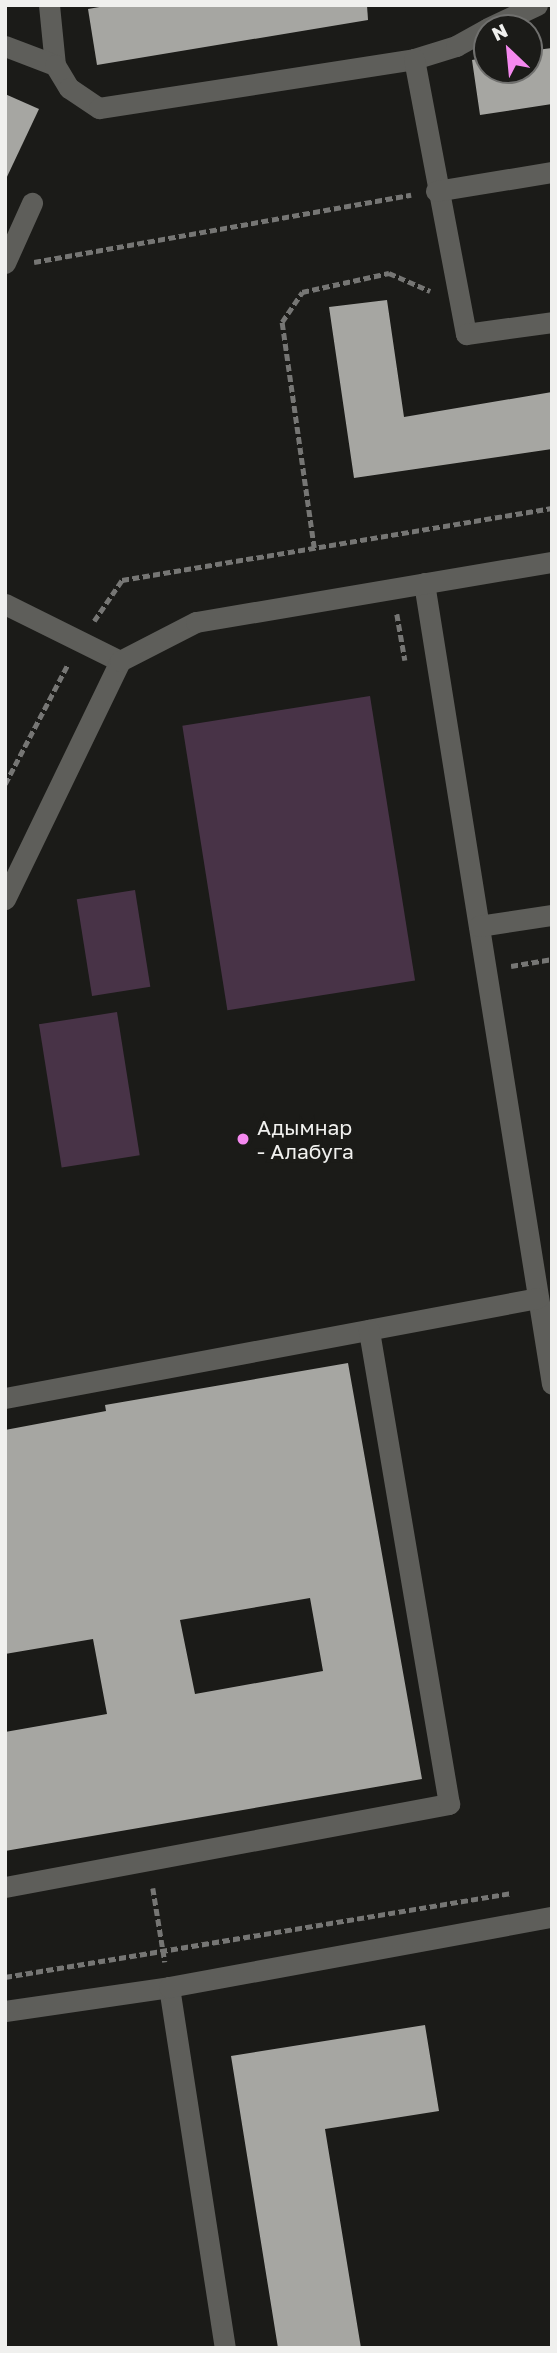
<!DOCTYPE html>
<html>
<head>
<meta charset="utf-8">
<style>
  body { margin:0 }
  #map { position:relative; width:557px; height:2353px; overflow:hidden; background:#1b1b18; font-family:"Golos Text",sans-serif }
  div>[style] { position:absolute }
  .green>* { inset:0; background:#483347; transform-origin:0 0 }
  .building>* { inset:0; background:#a6a6a2 }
  .path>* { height:4.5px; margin-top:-2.25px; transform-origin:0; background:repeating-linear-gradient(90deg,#767674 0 7px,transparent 0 10.5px) }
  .minor>* { height:21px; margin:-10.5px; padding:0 10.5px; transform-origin:10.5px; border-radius:10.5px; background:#5e5e5a }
  .dots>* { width:19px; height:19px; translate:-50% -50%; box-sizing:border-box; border:4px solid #1b1b18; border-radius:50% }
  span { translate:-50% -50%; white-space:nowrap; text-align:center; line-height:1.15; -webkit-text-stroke:7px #1b1b18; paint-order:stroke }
  .poi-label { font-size:21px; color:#f0f0ee }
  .left { translate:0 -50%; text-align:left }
  .frame { position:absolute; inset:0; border:7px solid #f0f0ee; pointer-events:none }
  .north { position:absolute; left:473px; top:14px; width:70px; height:70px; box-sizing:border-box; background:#1b1b18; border:2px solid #70706e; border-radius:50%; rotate:334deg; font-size:19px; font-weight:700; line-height:28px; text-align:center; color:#f0f0ee }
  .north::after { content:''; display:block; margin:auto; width:24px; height:32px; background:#f589ef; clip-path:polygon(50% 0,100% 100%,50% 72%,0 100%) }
</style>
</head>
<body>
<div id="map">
  <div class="green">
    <div style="left:370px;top:696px;width:288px;height:190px;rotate:81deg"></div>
    <div style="left:135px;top:890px;width:98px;height:59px;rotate:81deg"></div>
    <div style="left:117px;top:1012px;width:145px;height:79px;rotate:81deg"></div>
  </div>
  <div class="building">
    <div style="clip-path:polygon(111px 5px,367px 5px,368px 20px,97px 65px,88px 9px)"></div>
    <div style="clip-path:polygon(552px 48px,552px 104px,480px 115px,472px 60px,487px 57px,487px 70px,529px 70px,529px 51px)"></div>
    <div style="clip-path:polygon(5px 94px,39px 109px,5px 181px)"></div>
    <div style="clip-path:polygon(387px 300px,404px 417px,552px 392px,552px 449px,354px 478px,329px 307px)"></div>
    <div style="clip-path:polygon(evenodd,348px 1363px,422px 1779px,5px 1851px,5px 1732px,107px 1714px,93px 1639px,5px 1654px,5px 1430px,106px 1411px,105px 1405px,348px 1363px,310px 1598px,323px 1671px,195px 1694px,180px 1620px,310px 1598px)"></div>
    <div style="clip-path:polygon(425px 2025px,439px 2111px,325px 2129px,361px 2348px,278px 2348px,231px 2056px)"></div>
  </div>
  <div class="path">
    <div style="left:34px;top:262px;width:383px;rotate:-10.1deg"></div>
    <div style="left:314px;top:548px;width:228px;rotate:-98.1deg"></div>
    <div style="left:282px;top:322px;width:36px;rotate:-56deg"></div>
    <div style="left:302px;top:292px;width:89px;rotate:-12.3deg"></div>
    <div style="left:389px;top:273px;width:45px;rotate:23.7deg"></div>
    <div style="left:397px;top:614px;width:47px;rotate:80.1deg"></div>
    <div style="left:94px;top:621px;width:50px;rotate:-55.7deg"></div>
    <div style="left:122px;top:580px;width:436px;rotate:-9.5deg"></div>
    <div style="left:5px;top:784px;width:136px;rotate:-62.3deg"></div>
    <div style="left:511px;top:966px;width:42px;rotate:-9.7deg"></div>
    <div style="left:153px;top:1888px;width:75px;rotate:80.8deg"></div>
    <div style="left:5px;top:1977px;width:514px;rotate:-9.41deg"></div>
  </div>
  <div class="minor">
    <div style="left:49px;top:5px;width:60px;rotate:84.3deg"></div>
    <div style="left:488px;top:28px;width:54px;rotate:-25.1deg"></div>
    <div style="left:5px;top:46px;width:53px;rotate:20.8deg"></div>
    <div style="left:55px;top:65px;width:27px;rotate:59deg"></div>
    <div style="left:69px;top:88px;width:36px;rotate:34deg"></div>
    <div style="left:99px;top:108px;width:319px;rotate:-8.8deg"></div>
    <div style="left:414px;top:59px;width:44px;rotate:-17.2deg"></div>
    <div style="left:456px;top:46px;width:35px;rotate:-29deg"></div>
    <div style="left:414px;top:59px;width:280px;rotate:79.3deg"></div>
    <div style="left:466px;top:334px;width:87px;rotate:-7.9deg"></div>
    <div style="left:436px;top:191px;width:118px;rotate:-9.3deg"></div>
    <div style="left:5px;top:263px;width:66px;rotate:-65.8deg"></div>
    <div style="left:424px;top:583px;width:811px;rotate:80.92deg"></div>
    <div style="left:5px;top:604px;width:128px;rotate:26.4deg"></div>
    <div style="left:5px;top:899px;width:264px;rotate:-64.2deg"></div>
    <div style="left:120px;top:661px;width:85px;rotate:-27.2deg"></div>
    <div style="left:196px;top:622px;width:361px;rotate:-9.6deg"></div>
    <div style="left:479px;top:926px;width:74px;rotate:-8.6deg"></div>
    <div style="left:5px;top:1398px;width:542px;rotate:-10.63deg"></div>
    <div style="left:5px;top:1887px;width:452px;rotate:-10.6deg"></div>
    <div style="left:449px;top:1804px;width:481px;rotate:-99.6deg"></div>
    <div style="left:169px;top:1987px;width:365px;rotate:81.2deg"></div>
    <div style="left:5px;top:2011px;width:166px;rotate:-8.3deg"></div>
    <div style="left:169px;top:1987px;width:389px;rotate:-10.4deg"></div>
  </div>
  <div class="dots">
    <div style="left:243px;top:1139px;background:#f589ef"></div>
  </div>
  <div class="poi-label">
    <span class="left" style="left:257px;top:1139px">Адымнар<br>- Алабуга</span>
  </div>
  <div class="frame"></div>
  <div class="north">N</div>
</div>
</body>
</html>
